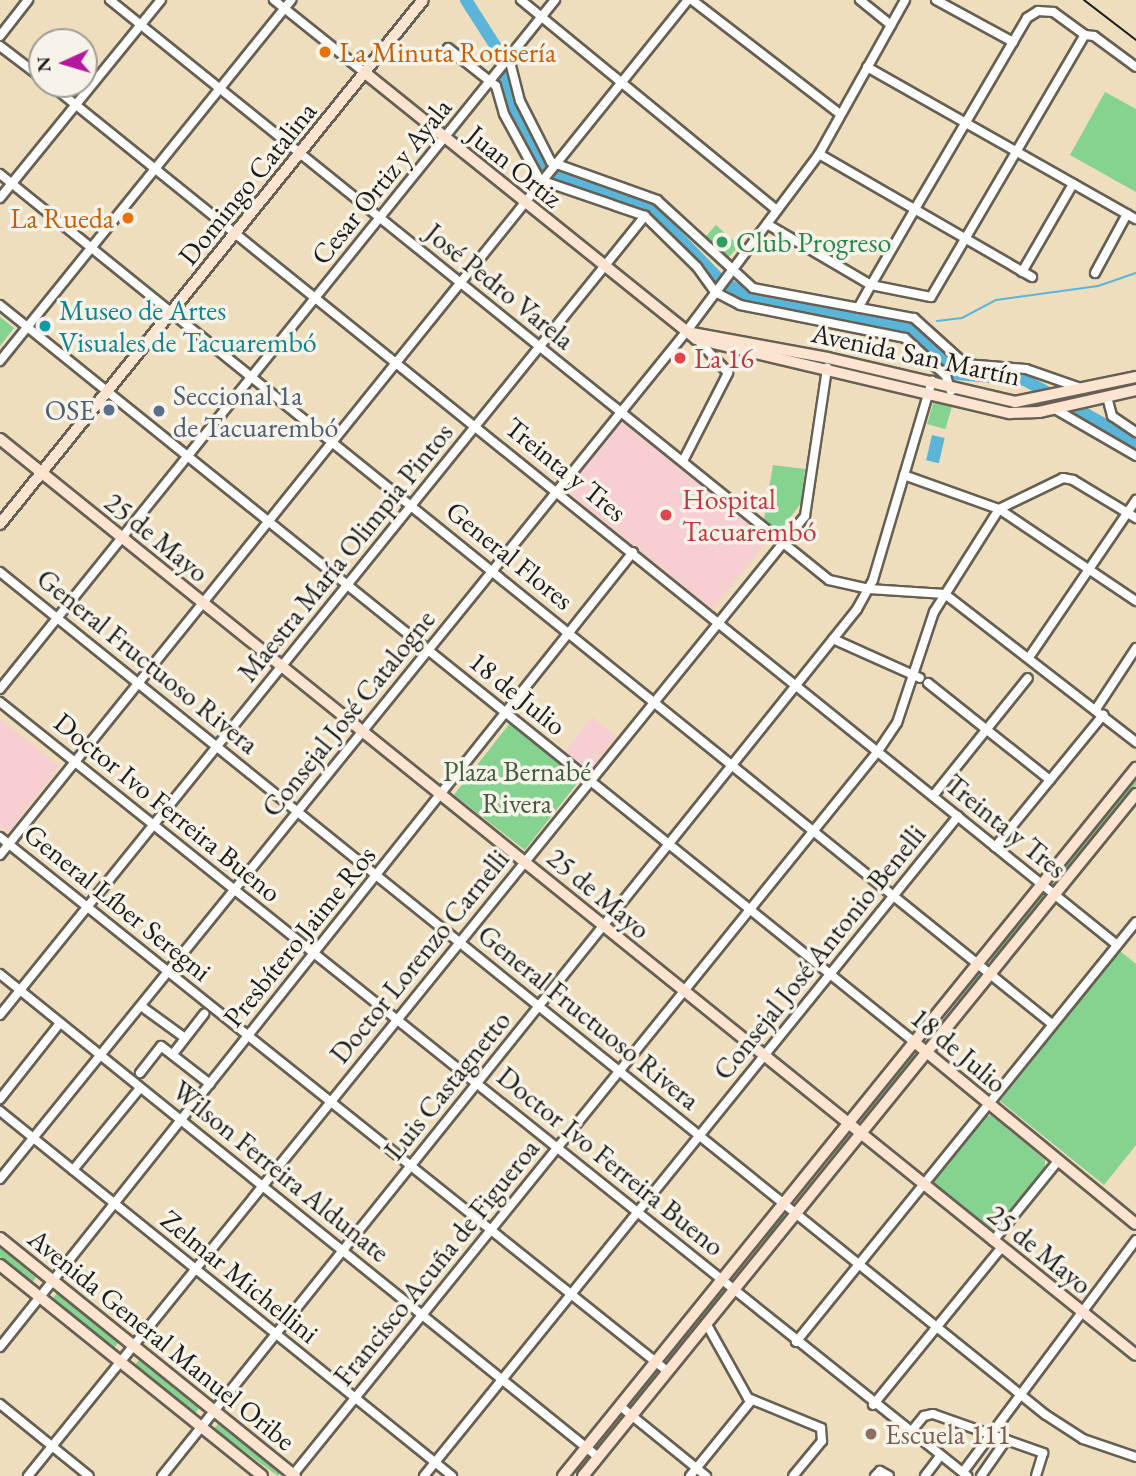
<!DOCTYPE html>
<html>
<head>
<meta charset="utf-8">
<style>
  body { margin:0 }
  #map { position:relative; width:1136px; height:1476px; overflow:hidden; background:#efdebd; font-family:"EB Garamond",serif }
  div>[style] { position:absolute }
  .built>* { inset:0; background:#f7cfd1; transform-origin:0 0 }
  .green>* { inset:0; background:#86d290; transform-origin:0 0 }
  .water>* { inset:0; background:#5ab5d8; transform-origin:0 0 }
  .stream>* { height:2px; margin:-1px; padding:0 1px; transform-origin:1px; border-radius:1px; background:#5ab5d8 }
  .river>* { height:12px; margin:-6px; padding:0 6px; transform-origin:6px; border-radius:6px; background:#5ab5d8 }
  .roads { filter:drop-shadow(2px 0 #666054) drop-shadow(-2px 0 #666054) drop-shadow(0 2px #666054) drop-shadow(0 -2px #666054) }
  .street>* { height:8px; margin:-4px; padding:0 4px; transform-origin:4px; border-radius:4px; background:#fff }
  .secondary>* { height:10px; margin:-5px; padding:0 5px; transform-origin:5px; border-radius:5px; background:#fde4d0 }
  .rail>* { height:2px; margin:-1px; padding:0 1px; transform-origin:1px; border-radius:1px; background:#1c1c1c }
  .dots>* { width:19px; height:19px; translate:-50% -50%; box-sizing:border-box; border:4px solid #f7f3e8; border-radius:50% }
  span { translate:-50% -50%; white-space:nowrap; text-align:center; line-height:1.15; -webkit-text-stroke:7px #f7f3e8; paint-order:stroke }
  .food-label { font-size:28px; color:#c56008 }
  .left { translate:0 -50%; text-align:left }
  .right { translate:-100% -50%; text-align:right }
  .street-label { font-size:28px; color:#1c1c1c }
  .leisure-label { font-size:28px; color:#27864d }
  .culture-label { font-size:28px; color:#0d838f }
  .health-label { font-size:28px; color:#be3a42 }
  .service-label { font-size:28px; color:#4e5e75 }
  .park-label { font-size:28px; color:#415c45 }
  .education-label { font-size:28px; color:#785e54 }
  .north { position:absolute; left:28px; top:28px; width:70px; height:70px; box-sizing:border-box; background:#f7f3e8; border:2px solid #9f9d96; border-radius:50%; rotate:266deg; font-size:19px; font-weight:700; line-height:28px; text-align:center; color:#1c1c1c }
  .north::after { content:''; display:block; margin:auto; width:24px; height:32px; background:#b5179e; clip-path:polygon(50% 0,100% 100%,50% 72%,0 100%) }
</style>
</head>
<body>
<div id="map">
  <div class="built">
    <div style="left:620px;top:420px;width:191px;height:89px;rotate:39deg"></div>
    <div style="left:592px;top:717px;width:31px;height:45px;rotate:38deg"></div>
    <div style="clip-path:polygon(0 719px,60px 766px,8px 833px,0 826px)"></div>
  </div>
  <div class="green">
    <div style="clip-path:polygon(1105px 92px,1136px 109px,1136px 192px,1070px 155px)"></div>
    <div style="left:716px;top:225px;width:31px;height:18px;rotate:42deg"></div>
    <div style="clip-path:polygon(0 317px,14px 328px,0 346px)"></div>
    <div style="left:934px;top:400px;width:19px;height:25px;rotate:16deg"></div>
    <div style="clip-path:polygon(773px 465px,805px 469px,802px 502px,779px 532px,764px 520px)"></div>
    <div style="left:510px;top:723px;width:90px;height:91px;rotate:38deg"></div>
    <div style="clip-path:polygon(1136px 774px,1136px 785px,1057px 882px,1051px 877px)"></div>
    <div style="left:1040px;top:890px;width:8px;height:85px;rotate:40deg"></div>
    <div style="clip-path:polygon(1120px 951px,1136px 964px,1136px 1145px,1104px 1185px,1000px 1101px)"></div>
    <div style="clip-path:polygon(977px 970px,979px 976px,924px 1040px,923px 1039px)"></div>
    <div style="left:911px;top:1053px;width:5px;height:83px;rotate:37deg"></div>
    <div style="clip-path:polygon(991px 1115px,1045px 1160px,1045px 1171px,997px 1228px,987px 1229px,933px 1185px,933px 1177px,982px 1118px)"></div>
    <div style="left:845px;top:1134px;width:6px;height:83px;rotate:45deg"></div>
    <div style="left:780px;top:1214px;width:6px;height:78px;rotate:31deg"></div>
    <div style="clip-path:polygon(0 1248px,36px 1277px,32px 1283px,0 1257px)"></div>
    <div style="clip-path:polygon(719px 1291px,722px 1294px,669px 1361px,665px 1358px)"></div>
    <div style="left:57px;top:1293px;width:79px;height:7px;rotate:39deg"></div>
    <div style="left:139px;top:1360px;width:77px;height:7px;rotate:39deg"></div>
    <div style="left:652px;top:1374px;width:6px;height:38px;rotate:45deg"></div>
    <div style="clip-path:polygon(218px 1424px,280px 1473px,278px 1476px,214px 1429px)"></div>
  </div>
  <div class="water">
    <div style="left:932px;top:435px;width:13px;height:26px;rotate:13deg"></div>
  </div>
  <div class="stream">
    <div style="left:937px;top:321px;width:25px;rotate:-7deg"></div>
    <div style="left:962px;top:318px;width:38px;rotate:-28deg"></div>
    <div style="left:996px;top:300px;width:103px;rotate:-7.8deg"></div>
    <div style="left:1098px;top:286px;width:40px;rotate:-18.9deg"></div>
  </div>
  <div class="river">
    <div style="left:466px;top:0;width:56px;rotate:57.4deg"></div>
    <div style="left:496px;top:47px;width:61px;rotate:75.7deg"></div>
    <div style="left:511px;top:106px;width:71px;rotate:64.2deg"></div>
    <div style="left:542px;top:170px;width:116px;rotate:19.7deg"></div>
    <div style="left:651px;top:209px;width:96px;rotate:45.8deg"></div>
    <div style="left:718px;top:278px;width:38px;rotate:32deg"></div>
    <div style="left:750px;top:298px;width:167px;rotate:11deg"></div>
    <div style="left:914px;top:330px;width:62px;rotate:45.7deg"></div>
    <div style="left:957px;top:374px;width:68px;rotate:5deg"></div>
    <div style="left:1025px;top:380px;width:127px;rotate:29.2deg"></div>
  </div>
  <div class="roads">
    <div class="street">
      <div style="left:110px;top:0;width:924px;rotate:38.89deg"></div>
      <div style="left:829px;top:580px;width:41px;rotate:12.7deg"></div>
      <div style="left:869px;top:589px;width:76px;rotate:3.8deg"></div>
      <div style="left:945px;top:594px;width:242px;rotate:37.8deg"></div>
      <div style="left:274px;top:0;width:115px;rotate:38.7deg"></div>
      <div style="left:521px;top:0;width:331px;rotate:39.4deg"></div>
      <div style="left:692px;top:0;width:187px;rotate:37.6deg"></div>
      <div style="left:860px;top:0;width:40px;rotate:39deg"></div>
      <div style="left:936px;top:0;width:88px;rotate:28.6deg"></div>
      <div style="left:1085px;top:35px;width:9px;rotate:6deg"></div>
      <div style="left:1094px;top:36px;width:52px;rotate:36.4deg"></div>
      <div style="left:0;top:36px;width:46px;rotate:-52.1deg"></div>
      <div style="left:0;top:46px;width:53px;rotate:37.3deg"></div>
      <div style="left:448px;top:48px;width:61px;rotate:38.4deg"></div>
      <div style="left:496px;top:86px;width:29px;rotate:74deg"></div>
      <div style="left:504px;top:114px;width:75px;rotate:61.4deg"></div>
      <div style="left:540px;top:180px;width:111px;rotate:18.9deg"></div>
      <div style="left:645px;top:216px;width:73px;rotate:44.4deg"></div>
      <div style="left:697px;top:267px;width:31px;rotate:54deg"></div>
      <div style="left:715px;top:292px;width:28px;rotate:27deg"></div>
      <div style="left:740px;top:305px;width:168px;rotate:11.3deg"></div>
      <div style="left:905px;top:338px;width:56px;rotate:42.8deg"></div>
      <div style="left:946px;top:376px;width:16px;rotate:72deg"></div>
      <div style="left:509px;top:58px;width:44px;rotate:75.7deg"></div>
      <div style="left:520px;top:101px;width:68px;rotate:63.1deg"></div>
      <div style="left:551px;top:162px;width:113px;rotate:19.7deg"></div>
      <div style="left:657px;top:200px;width:130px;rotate:42.5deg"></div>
      <div style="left:753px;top:288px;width:164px;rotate:10.6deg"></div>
      <div style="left:914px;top:318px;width:69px;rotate:42deg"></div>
      <div style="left:965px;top:364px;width:61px;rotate:4.7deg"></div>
      <div style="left:1026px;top:369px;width:60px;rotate:19.3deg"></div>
      <div style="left:867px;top:67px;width:309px;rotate:29.5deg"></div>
      <div style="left:50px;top:84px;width:1371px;rotate:38.9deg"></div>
      <div style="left:819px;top:154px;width:246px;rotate:30deg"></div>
      <div style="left:0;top:174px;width:1352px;rotate:38.94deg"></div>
      <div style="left:0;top:198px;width:255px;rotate:-50.9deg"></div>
      <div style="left:767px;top:224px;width:121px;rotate:30.4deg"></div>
      <div style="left:871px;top:285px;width:61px;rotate:11.3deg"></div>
      <div style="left:931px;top:297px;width:304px;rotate:-59.6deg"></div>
      <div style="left:1085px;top:35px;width:39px;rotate:-144deg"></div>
      <div style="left:1053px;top:12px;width:15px;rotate:-176deg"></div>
      <div style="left:1038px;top:11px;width:13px;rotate:148deg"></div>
      <div style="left:1027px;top:18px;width:221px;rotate:120.4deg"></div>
      <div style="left:915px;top:209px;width:88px;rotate:120.1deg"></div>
      <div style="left:871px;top:285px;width:26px;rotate:119deg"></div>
      <div style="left:1022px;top:272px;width:102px;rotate:-59.9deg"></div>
      <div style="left:1095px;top:273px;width:67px;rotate:-61.5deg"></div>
      <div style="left:0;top:305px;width:1173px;rotate:38.87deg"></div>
      <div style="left:0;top:361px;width:464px;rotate:-51.1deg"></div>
      <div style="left:1107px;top:397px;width:20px;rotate:75deg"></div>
      <div style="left:1112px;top:416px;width:29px;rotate:34deg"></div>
      <div style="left:1055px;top:409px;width:94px;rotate:30.1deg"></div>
      <div style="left:683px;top:461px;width:99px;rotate:-62.9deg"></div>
      <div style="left:728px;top:373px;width:45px;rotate:-132.3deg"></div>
      <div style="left:904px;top:475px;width:101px;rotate:19.7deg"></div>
      <div style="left:999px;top:509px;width:165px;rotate:33.9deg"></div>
      <div style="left:0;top:572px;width:1343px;rotate:38.87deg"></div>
      <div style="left:1046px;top:1415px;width:44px;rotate:33deg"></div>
      <div style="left:1083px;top:1439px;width:56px;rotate:18.8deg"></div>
      <div style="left:833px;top:639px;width:95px;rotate:24.1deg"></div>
      <div style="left:1030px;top:656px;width:189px;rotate:-55.8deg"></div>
      <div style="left:928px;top:683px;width:156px;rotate:38.5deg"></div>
      <div style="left:0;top:689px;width:885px;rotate:-51.15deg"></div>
      <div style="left:0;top:702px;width:1239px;rotate:38.67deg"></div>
      <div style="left:1096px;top:709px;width:73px;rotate:-56.7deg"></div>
      <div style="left:933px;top:796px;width:151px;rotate:-51.2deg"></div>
      <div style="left:0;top:837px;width:854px;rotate:38.68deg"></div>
      <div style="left:995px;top:847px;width:171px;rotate:-50.7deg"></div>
      <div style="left:0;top:855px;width:1097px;rotate:-51.18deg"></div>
      <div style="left:0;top:974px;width:769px;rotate:38.93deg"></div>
      <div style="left:141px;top:1006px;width:54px;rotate:36deg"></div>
      <div style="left:0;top:1015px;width:1027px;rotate:-51.09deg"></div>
      <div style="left:173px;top:1054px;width:51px;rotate:-52.2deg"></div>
      <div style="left:140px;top:1073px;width:34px;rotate:-52deg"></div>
      <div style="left:161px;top:1046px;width:62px;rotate:37.8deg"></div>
      <div style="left:0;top:1099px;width:97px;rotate:-51.7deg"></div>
      <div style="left:0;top:1111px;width:581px;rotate:38.92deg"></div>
      <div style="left:73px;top:1170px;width:106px;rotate:-50.7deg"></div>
      <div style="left:0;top:1179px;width:1090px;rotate:-51deg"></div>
      <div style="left:686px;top:332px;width:222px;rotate:-53.2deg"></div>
      <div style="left:819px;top:154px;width:176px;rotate:-60.8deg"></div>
      <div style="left:993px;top:1241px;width:103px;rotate:-50.9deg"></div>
      <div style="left:706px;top:1323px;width:86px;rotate:60.8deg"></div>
      <div style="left:748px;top:1398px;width:79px;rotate:22.3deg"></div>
      <div style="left:821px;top:1428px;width:13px;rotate:86deg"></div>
      <div style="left:822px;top:1441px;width:45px;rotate:129.6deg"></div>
      <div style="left:796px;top:1342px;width:540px;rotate:-51.01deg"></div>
      <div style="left:0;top:1347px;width:1016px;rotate:-51.47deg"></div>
      <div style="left:0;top:1404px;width:114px;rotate:39deg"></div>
      <div style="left:873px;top:1405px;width:204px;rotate:-50.8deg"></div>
      <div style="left:620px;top:1406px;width:111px;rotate:39.1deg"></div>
      <div style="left:910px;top:1433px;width:22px;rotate:-51deg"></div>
      <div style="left:924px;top:1416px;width:9px;rotate:-13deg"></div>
      <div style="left:933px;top:1414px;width:117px;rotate:19.5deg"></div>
      <div style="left:1043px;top:1453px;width:24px;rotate:107deg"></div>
      <div style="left:963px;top:1472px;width:289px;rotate:-53.3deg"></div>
      <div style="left:28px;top:1476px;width:1235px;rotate:-51.01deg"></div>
      <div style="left:805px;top:516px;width:150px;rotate:-81.5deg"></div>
      <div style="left:162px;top:1476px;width:1111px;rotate:-51.28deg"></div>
      <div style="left:857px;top:609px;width:33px;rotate:-61deg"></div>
      <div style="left:873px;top:580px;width:208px;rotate:-73.5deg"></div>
      <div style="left:292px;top:1476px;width:932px;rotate:-51.05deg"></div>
      <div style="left:878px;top:751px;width:34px;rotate:-56deg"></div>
      <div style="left:897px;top:723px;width:117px;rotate:-71.6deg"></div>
      <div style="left:934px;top:612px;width:122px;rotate:-57.7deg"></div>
      <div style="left:999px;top:509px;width:71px;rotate:-25.8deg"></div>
      <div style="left:1063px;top:478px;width:10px;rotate:11deg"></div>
      <div style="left:1073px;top:480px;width:74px;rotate:31.1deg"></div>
      <div style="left:424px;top:1476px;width:849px;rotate:-51.02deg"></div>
      <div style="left:690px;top:1476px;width:97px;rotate:-50.9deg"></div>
      <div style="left:875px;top:1476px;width:7px;rotate:-45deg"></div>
      <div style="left:880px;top:1471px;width:10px;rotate:29deg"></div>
      <div style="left:925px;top:1476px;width:25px;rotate:-53deg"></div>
      <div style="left:981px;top:1476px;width:44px;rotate:-55.2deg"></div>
    </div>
    <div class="secondary">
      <div style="left:364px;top:72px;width:426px;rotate:38.8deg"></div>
      <div style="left:696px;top:339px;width:323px;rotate:13.3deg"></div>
      <div style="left:1010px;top:413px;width:29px;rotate:-2deg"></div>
      <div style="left:1039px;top:412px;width:99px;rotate:-12.8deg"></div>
      <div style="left:692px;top:333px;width:138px;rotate:10.4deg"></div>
      <div style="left:828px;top:358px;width:192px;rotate:13.2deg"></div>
      <div style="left:1015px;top:402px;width:124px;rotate:-11.7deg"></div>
      <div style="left:0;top:439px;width:1459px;rotate:38.88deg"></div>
      <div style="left:0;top:524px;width:673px;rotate:-51.09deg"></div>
      <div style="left:913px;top:1041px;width:288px;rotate:39.4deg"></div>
      <div style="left:0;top:1238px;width:379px;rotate:38.9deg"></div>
      <div style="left:0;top:1265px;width:336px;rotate:38.8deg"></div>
      <div style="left:563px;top:1476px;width:911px;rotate:-51.02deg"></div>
      <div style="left:583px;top:1476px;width:878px;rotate:-50.96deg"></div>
    </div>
  </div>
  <div class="rail">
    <div style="left:1084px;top:0;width:66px;rotate:37.6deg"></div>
  </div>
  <div class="dots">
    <div style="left:325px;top:52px;background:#e8710a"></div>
    <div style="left:128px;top:218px;background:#e8710a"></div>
    <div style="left:722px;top:242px;background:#2e9e5b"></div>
    <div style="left:45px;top:326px;background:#0f9aa8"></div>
    <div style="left:680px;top:358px;background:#e0444e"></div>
    <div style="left:109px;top:410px;background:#5c6f8a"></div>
    <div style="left:159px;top:411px;background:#5c6f8a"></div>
    <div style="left:666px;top:515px;background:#e0444e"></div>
    <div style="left:871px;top:1434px;background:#8d6e63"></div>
  </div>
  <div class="food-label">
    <span class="left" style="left:339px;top:52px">La Minuta Rotisería</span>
    <span class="right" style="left:114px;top:218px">La Rueda</span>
  </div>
  <div class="street-label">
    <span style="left:515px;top:166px;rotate:39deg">Juan Ortiz</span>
    <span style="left:381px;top:181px;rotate:-51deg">Cesar Ortiz y Ayala</span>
    <span style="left:247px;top:183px;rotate:-51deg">Domingo Catalina</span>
    <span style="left:500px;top:286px;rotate:39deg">José Pedro Varela</span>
    <span style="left:916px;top:354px;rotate:12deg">Avenida San Martín</span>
    <span style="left:566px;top:469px;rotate:39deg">Treinta y Tres</span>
    <span style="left:157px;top:537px;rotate:39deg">25 de Mayo</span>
    <span style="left:345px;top:552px;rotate:-51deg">Maestra María Olimpia Pintos</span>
    <span style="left:510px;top:555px;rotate:39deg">General Flores</span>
    <span style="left:148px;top:661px;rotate:39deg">General Fructuoso Rivera</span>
    <span style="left:518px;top:693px;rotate:39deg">18 de Julio</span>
    <span style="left:348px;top:713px;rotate:-51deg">Consejal José Catalogne</span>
    <span style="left:168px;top:807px;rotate:39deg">Doctor Ivo Ferreira Bueno</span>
    <span style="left:1006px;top:826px;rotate:39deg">Treinta y Tres</span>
    <span style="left:599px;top:893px;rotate:40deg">25 de Mayo</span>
    <span style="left:118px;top:902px;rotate:39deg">General Líber Seregni</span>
    <span style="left:299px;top:936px;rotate:-51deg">Presbítero Jaime Ros</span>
    <span style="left:819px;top:952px;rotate:-51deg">Consejal José Antonio Benelli</span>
    <span style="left:419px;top:956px;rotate:-51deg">Doctor Lorenzo Carnelli</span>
    <span style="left:589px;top:1017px;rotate:39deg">General Fructuoso Rivera</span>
    <span style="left:959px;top:1050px;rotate:40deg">18 de Julio</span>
    <span style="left:447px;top:1085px;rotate:-51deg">Luis Castagnetto</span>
    <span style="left:611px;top:1161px;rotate:39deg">Doctor Ivo Ferreira Bueno</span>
    <span style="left:281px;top:1171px;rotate:39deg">Wilson Ferreira Aldunate</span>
    <span style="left:1040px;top:1249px;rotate:39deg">25 de Mayo</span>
    <span style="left:436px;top:1262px;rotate:-51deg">Francisco Acuña de Figueroa</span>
    <span style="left:240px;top:1276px;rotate:39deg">Zelmar Michellini</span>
    <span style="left:162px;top:1339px;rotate:39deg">Avenida General Manuel Oribe</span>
  </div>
  <div class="leisure-label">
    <span class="left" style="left:736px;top:242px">Club Progreso</span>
  </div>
  <div class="culture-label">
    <span class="left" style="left:59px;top:326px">Museo de Artes<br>Visuales de Tacuarembó</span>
  </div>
  <div class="health-label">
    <span class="left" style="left:694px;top:358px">La 16</span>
    <span class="left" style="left:682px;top:515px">Hospital<br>Tacuarembó</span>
  </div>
  <div class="service-label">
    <span class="left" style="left:173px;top:411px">Seccional 1a<br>de Tacuarembó</span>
    <span class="right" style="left:95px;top:410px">OSE</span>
  </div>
  <div class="park-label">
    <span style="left:517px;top:787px">Plaza Bernabé<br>Rivera</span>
  </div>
  <div class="education-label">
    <span class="left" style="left:885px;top:1434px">Escuela 111</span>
  </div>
  <div class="north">N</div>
</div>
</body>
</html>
